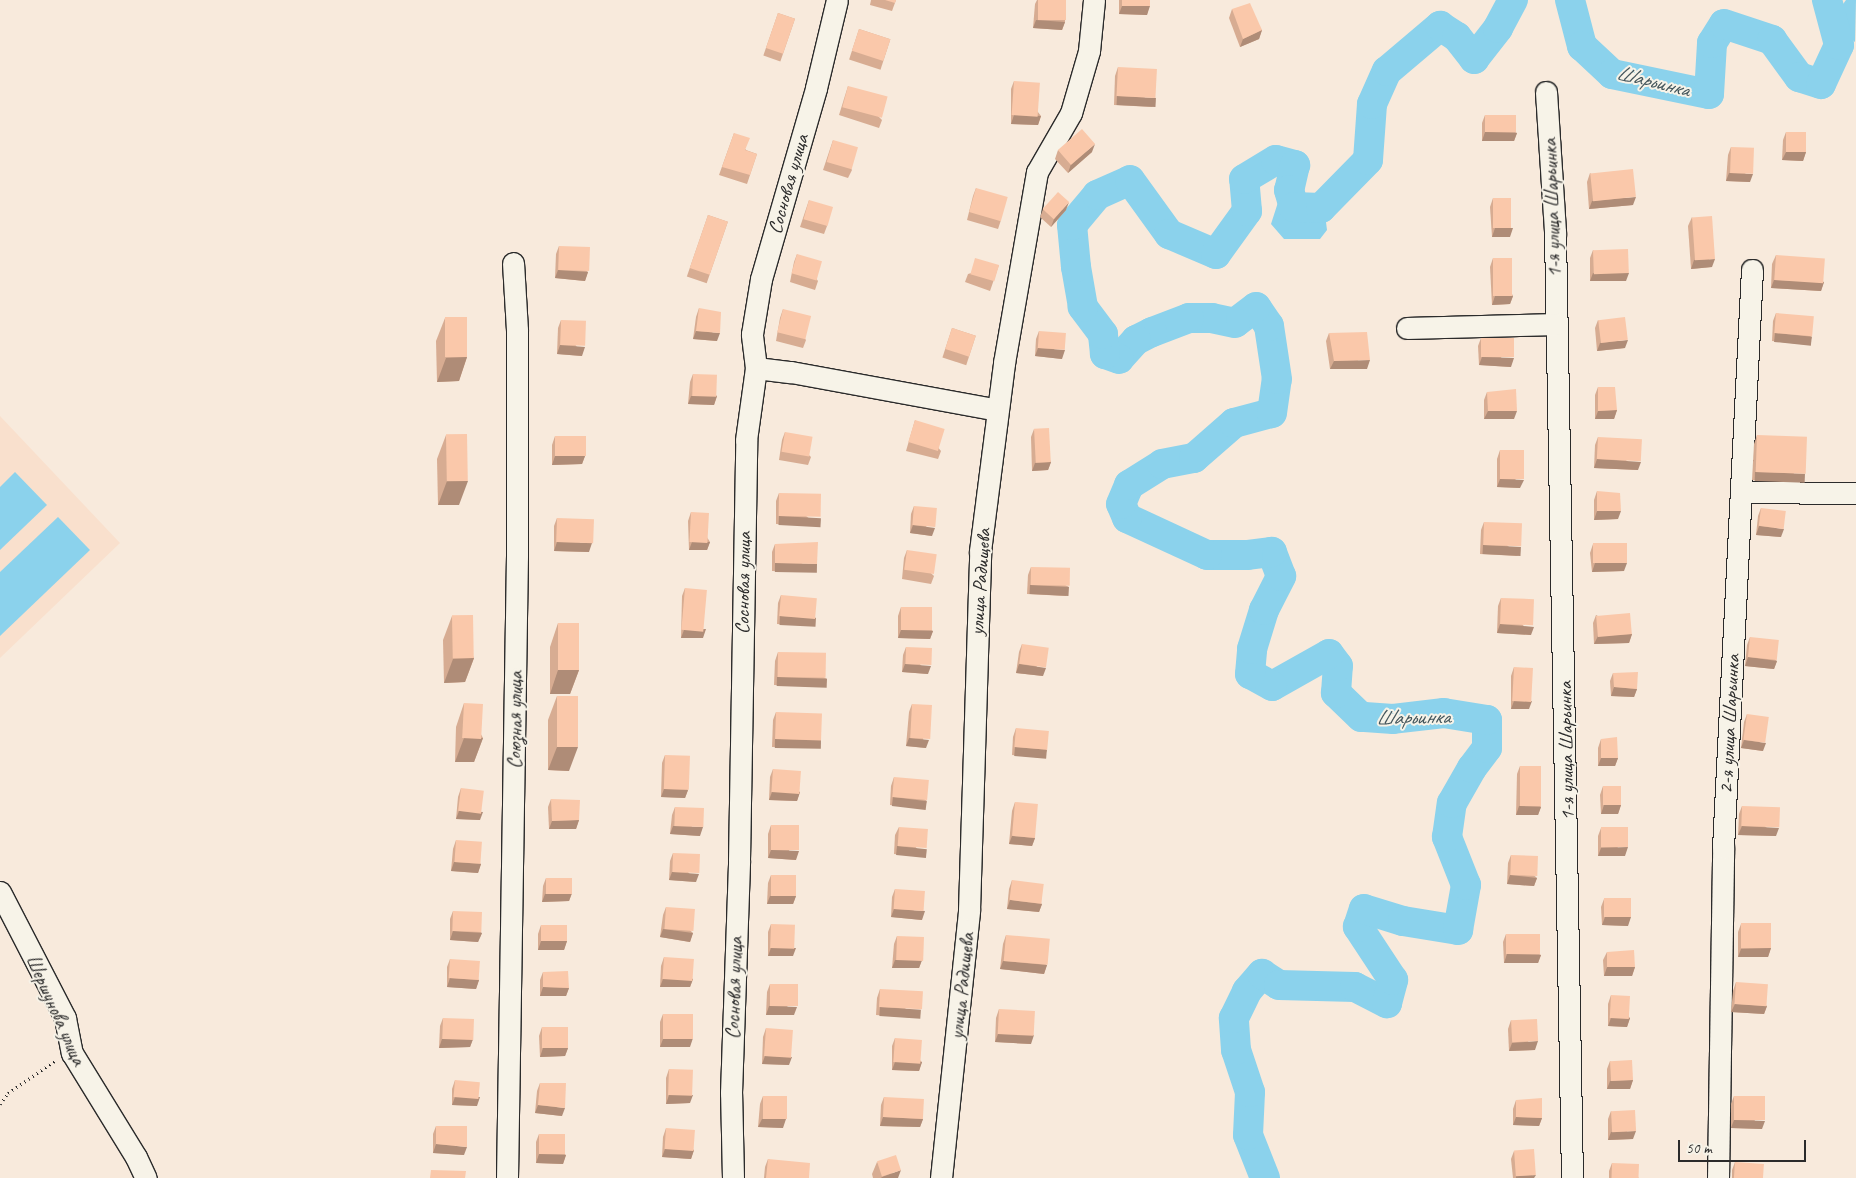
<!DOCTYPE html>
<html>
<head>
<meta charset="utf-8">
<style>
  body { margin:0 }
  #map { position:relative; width:1856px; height:1178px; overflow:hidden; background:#f8eadc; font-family:Caveat,sans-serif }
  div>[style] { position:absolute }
  .built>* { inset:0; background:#f9e0cd }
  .water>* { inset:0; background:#8bd2ec }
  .river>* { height:30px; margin:-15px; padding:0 15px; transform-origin:15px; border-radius:15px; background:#8bd2ec }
  .path>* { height:3px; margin-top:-1.5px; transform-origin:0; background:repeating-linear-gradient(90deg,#2b2b2b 0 1px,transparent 0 5px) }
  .roads { filter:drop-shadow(1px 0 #2b2b2b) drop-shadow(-1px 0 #2b2b2b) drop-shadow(0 1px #2b2b2b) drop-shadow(0 -1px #2b2b2b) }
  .minor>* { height:21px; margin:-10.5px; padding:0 10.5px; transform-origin:10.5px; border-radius:10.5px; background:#f7f3e8 }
  .wall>* { inset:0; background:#d7ac92; transform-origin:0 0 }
  .shaded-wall>* { inset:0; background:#af8c77; transform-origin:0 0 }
  .building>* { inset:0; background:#fac8aa; transform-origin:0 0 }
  span { translate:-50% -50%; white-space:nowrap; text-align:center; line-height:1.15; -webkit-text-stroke:4px #f7f3e8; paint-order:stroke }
  .street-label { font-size:20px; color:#2b2b2b }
  .water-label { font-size:21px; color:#43555b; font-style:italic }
  .scale { position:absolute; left:1678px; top:1140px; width:128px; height:22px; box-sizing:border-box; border:2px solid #2b2b2b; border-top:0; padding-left:6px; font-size:15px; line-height:18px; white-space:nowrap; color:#2b2b2b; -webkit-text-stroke:4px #f7f3e8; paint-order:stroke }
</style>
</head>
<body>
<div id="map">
  <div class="built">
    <div style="clip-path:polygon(0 416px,120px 543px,0 658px)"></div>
  </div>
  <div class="water">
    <div style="clip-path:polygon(1846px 0,1856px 0,1855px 42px,1830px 22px)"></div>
    <div style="clip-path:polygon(1281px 193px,1298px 197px,1295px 207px,1325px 214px,1327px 230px,1320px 239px,1284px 239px,1271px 224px)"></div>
    <div style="clip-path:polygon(15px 472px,47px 505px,0 550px,0 487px)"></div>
    <div style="clip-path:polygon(58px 517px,90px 550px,0 636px,0 572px)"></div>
  </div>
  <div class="river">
    <div style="left:1570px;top:0;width:48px;rotate:75.4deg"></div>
    <div style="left:1582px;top:46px;width:41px;rotate:43deg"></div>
    <div style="left:1612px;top:74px;width:99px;rotate:11.7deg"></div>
    <div style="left:1709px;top:94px;width:51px;rotate:-86.6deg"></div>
    <div style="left:1712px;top:43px;width:22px;rotate:-58deg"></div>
    <div style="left:1724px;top:24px;width:51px;rotate:18.4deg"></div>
    <div style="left:1772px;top:40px;width:46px;rotate:53.9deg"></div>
    <div style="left:1799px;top:77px;width:23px;rotate:18deg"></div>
    <div style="left:1821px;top:84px;width:43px;rotate:-65.2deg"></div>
    <div style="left:1839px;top:45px;width:47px;rotate:-104.9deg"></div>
    <div style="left:1265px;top:1178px;width:46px;rotate:-111.6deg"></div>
    <div style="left:1248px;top:1135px;width:43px;rotate:-87.3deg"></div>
    <div style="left:1250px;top:1092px;width:44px;rotate:-108.4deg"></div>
    <div style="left:1236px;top:1050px;width:32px;rotate:-94deg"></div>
    <div style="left:1234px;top:1018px;width:30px;rotate:-64deg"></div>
    <div style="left:1247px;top:991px;width:23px;rotate:-49deg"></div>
    <div style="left:1262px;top:974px;width:20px;rotate:33deg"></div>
    <div style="left:1279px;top:985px;width:76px;rotate:1.5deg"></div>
    <div style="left:1355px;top:987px;width:36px;rotate:27deg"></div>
    <div style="left:1387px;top:1003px;width:24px;rotate:-75deg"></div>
    <div style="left:1393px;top:980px;width:64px;rotate:-123.4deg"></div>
    <div style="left:1358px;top:927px;width:19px;rotate:-72deg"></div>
    <div style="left:1364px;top:909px;width:41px;rotate:17.1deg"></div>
    <div style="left:1403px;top:921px;width:56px;rotate:9.3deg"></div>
    <div style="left:1458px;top:930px;width:46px;rotate:-79.9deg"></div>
    <div style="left:1466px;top:885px;width:52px;rotate:-111.6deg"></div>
    <div style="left:1447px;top:837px;width:34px;rotate:-82deg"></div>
    <div style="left:1452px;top:803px;width:40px;rotate:-60.3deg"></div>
    <div style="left:1472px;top:768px;width:25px;rotate:-53deg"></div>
    <div style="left:1487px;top:748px;width:28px;rotate:-90deg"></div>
    <div style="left:1487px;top:720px;width:44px;rotate:-170.8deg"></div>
    <div style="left:1444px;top:713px;width:51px;rotate:173.3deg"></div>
    <div style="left:1393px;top:719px;width:32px;rotate:-176deg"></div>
    <div style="left:1361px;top:717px;width:35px;rotate:-136deg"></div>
    <div style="left:1336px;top:693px;width:27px;rotate:-86deg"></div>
    <div style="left:1338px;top:666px;width:15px;rotate:-127deg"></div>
    <div style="left:1329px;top:654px;width:65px;rotate:150.7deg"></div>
    <div style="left:1272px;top:686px;width:25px;rotate:-151deg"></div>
    <div style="left:1250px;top:674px;width:25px;rotate:-85deg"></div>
    <div style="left:1252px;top:649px;width:41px;rotate:-72.9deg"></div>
    <div style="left:1264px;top:610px;width:38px;rotate:-63deg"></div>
    <div style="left:1281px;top:576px;width:26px;rotate:-111deg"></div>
    <div style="left:1272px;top:552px;width:24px;rotate:173deg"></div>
    <div style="left:1248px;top:555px;width:41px;rotate:180deg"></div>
    <div style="left:1207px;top:555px;width:88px;rotate:-155.2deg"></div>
    <div style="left:1127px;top:518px;width:15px;rotate:-113deg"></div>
    <div style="left:1121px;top:504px;width:21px;rotate:-67deg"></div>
    <div style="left:1129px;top:485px;width:39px;rotate:-32deg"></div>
    <div style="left:1162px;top:464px;width:33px;rotate:-11deg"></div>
    <div style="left:1194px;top:458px;width:53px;rotate:-41.2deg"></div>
    <div style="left:1234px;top:423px;width:39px;rotate:-15deg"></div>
    <div style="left:1272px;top:413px;width:34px;rotate:-82deg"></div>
    <div style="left:1277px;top:379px;width:54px;rotate:-98.6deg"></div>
    <div style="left:1269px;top:326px;width:23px;rotate:-124deg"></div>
    <div style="left:1256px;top:307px;width:26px;rotate:143deg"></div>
    <div style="left:1235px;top:323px;width:24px;rotate:-168deg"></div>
    <div style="left:1212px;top:318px;width:23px;rotate:180deg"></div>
    <div style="left:1189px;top:318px;width:40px;rotate:159deg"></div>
    <div style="left:1152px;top:332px;width:18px;rotate:153deg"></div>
    <div style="left:1136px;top:340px;width:25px;rotate:132deg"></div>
    <div style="left:1119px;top:359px;width:15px;rotate:-160deg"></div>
    <div style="left:1105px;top:354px;width:20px;rotate:-96deg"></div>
    <div style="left:1103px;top:334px;width:34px;rotate:-127deg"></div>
    <div style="left:1083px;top:307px;width:41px;rotate:-99.9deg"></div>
    <div style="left:1076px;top:267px;width:42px;rotate:-95.4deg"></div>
    <div style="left:1072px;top:225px;width:39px;rotate:-50deg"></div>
    <div style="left:1097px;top:195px;width:36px;rotate:-24deg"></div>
    <div style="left:1130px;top:180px;width:67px;rotate:54.2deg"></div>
    <div style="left:1169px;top:234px;width:51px;rotate:23.1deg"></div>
    <div style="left:1216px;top:254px;width:53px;rotate:-54.2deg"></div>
    <div style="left:1247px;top:211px;width:32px;rotate:-95deg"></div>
    <div style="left:1244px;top:179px;width:37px;rotate:-31deg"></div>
    <div style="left:1276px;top:160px;width:20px;rotate:15deg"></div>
    <div style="left:1295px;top:165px;width:26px;rotate:103deg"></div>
    <div style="left:1289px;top:190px;width:18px;rotate:74deg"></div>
    <div style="left:1294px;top:207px;width:27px;rotate:2deg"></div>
    <div style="left:1321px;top:208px;width:67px;rotate:-45.6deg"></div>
    <div style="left:1368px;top:160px;width:56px;rotate:-85.9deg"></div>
    <div style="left:1372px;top:104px;width:36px;rotate:-66deg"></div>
    <div style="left:1387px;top:71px;width:70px;rotate:-40.3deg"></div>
    <div style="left:1440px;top:26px;width:20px;rotate:33deg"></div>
    <div style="left:1457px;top:37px;width:28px;rotate:52deg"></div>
    <div style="left:1474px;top:59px;width:39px;rotate:-52deg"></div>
    <div style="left:1498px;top:28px;width:32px;rotate:-62deg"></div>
  </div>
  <div class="path">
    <div style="left:0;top:1104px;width:14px;rotate:-54deg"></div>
    <div style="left:8px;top:1093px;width:58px;rotate:-34.5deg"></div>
  </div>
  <div class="roads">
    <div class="minor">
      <div style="left:1546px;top:92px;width:141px;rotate:86.3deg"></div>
      <div style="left:1555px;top:233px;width:945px;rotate:88.97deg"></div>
      <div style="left:1407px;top:328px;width:149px;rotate:-1.5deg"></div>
      <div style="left:756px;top:368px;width:35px;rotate:7deg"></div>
      <div style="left:791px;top:372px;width:210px;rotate:10.4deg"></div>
      <div style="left:1741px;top:492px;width:115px;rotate:0.5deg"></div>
      <div style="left:0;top:892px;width:142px;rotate:62.7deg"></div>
      <div style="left:65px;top:1018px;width:36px;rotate:79deg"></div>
      <div style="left:72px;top:1053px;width:122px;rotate:58.4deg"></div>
      <div style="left:136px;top:1157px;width:23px;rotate:65deg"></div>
      <div style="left:507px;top:1178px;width:622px;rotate:-89.08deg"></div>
      <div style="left:517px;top:556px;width:226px;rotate:-90deg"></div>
      <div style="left:517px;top:330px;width:67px;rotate:-93.4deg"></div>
      <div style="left:733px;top:1178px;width:85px;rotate:-91.3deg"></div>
      <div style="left:731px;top:1093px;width:233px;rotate:-88deg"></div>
      <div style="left:739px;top:860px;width:420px;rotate:-89deg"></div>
      <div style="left:746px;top:440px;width:73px;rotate:-82.1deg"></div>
      <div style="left:756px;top:368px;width:34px;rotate:-97deg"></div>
      <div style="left:752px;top:334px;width:56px;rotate:-80.7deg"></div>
      <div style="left:761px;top:279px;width:199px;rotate:-73.9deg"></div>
      <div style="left:816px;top:88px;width:90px;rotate:-76.6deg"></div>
      <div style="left:941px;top:1178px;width:269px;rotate:-84deg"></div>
      <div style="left:969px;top:910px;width:359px;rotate:-88.2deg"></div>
      <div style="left:980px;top:551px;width:190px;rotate:-82.7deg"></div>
      <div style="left:1004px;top:363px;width:194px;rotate:-80.2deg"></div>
      <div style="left:1037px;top:172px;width:68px;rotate:-60deg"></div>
      <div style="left:1071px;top:113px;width:65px;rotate:-73.8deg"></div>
      <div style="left:1089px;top:51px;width:51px;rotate:-84.4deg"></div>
      <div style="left:1718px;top:1178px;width:330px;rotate:-89.1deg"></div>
      <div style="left:1723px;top:848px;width:579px;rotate:-87.13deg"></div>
    </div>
  </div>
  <div class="wall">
    <div style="clip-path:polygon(871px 0,896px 0,892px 11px,870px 5px)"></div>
    <div style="clip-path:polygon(1037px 0,1066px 0,1065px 22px,1062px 30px,1033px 28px,1035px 4px)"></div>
    <div style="clip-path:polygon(1119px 0,1150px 0,1147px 15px,1119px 14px)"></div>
    <div style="clip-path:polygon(1232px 9px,1262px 30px,1259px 39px,1240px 47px,1229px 18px)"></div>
    <div style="left:778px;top:13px;width:18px;height:45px;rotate:19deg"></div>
    <div style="left:859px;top:29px;width:33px;height:32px;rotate:18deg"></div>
    <div style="clip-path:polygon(1118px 67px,1153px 107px,1114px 105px,1115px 76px)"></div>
    <div style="clip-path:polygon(1014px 81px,1041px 116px,1038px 125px,1011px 124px,1011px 89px)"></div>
    <div style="clip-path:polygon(848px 86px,882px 120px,879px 128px,839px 115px)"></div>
    <div style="clip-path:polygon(1485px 115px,1517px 133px,1514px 141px,1482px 141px,1482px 123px)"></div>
    <div style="clip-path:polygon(1786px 132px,1806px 152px,1803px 161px,1782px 160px,1783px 140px)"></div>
    <div style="clip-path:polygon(734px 133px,746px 150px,757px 154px,747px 184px,719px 175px)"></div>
    <div style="clip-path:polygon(833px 140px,852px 170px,848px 178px,823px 170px)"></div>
    <div style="clip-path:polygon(1731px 147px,1750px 182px,1726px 181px,1728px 155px)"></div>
    <div style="clip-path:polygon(1058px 150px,1092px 152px,1068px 173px,1055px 159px)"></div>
    <div style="clip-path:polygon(1590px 173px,1633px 205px,1589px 209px,1587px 182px)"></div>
    <div style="clip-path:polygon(976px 188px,1001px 220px,998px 229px,967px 220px,973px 196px)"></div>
    <div style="clip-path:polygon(1493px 198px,1510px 237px,1492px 237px,1490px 207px)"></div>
    <div style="clip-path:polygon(809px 200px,827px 226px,824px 234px,800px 227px)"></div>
    <div style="clip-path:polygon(1043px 209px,1066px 210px,1051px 227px,1040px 217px)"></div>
    <div style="left:708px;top:215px;width:21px;height:65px;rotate:19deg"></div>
    <div style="clip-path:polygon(1692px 217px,1712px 267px,1691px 269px,1688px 226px)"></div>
    <div style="clip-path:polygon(559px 246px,588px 272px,585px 281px,555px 278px,556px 254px)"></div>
    <div style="clip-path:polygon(1593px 250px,1626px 281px,1590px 281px,1590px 258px)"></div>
    <div style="clip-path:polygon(797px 254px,818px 281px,815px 290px,790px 282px,794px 262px)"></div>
    <div style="clip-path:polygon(1776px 255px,1824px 282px,1821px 291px,1771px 288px,1772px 264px)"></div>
    <div style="clip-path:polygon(1493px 258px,1513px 296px,1510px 304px,1492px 305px,1490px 267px)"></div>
    <div style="clip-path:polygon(999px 265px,990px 291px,965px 282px,968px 274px)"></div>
    <div style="clip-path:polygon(699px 308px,717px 341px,693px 339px,696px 317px)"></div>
    <div style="clip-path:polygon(783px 309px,806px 340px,803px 348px,776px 341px,780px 318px)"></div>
    <div style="clip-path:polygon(1776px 313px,1812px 337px,1809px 345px,1772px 341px,1773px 321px)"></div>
    <div style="clip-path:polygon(445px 318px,467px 357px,459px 381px,437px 382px,436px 341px)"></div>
    <div style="clip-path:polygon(561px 320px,582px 356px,557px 354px,558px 328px)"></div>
    <div style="clip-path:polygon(1598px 320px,1625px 348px,1597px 351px,1595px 328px)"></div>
    <div style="left:952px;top:328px;width:25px;height:31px;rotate:18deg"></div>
    <div style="clip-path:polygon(1039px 331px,1062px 359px,1035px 356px,1036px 339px)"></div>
    <div style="clip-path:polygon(1329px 333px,1367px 369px,1330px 369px,1326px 341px)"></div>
    <div style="clip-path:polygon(1481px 338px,1511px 367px,1479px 365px,1478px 346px)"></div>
    <div style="clip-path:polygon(693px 374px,717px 396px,714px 405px,688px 404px,690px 382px)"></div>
    <div style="clip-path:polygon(1598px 387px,1617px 410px,1614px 419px,1595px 419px,1595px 395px)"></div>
    <div style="clip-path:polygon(1487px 392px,1514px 419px,1484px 419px,1484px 400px)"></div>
    <div style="clip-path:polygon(915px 420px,941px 451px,938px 459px,906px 451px)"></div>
    <div style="clip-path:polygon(1034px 429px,1051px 462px,1048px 470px,1032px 471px,1031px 437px)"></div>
    <div style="clip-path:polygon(785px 432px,811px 457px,808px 465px,779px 460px,782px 440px)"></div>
    <div style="clip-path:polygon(446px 435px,459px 505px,438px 505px,437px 459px)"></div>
    <div style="clip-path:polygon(1757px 435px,1802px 482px,1752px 480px,1754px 444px)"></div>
    <div style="clip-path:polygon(555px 436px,585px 456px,582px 464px,552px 465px,552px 445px)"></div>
    <div style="clip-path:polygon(1598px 437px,1638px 470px,1594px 468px,1595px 445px)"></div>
    <div style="clip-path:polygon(1500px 450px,1520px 488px,1497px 487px,1497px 459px)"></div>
    <div style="clip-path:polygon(1597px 491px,1618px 519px,1594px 520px,1594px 500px)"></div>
    <div style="clip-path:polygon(779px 493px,818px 526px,776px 524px,776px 501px)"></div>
    <div style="clip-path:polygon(914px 506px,932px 536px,910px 533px,911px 514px)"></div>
    <div style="clip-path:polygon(1761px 508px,1781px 537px,1756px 535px,1758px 516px)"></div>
    <div style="clip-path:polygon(691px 512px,710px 542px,707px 550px,689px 550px,688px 521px)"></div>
    <div style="clip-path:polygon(557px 518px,589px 552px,554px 551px,554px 526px)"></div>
    <div style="clip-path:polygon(1484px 522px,1518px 556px,1480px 554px,1481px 530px)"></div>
    <div style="clip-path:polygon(775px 544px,814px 572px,772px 571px,772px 552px)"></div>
    <div style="clip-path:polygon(1593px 544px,1624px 571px,1592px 572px,1590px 553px)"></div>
    <div style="clip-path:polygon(907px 550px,934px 576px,931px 584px,902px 579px,904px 558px)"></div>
    <div style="clip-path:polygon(1031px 567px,1069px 587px,1066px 596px,1027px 594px,1028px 575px)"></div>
    <div style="clip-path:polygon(685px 588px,703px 638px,681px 638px,682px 596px)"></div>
    <div style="clip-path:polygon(781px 595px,816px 618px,813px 626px,777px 624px,778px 603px)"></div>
    <div style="clip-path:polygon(1501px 598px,1531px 635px,1497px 633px,1498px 606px)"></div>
    <div style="clip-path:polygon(901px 607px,933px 631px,930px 639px,898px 638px,898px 616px)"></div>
    <div style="clip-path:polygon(1596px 615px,1632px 634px,1629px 643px,1594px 644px,1593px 623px)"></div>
    <div style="clip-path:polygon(452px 616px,474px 658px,465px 682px,444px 683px,443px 640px)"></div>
    <div style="clip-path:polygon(558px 623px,579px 670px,570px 694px,550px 694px,550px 647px)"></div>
    <div style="clip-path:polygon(1750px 637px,1777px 661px,1774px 669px,1745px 666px,1747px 645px)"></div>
    <div style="clip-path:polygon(1022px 644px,1043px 676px,1016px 673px,1019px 652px)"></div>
    <div style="clip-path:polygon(906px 647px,928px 674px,902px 672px,903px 655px)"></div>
    <div style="clip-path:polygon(778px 652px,827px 679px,824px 687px,774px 685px,775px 661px)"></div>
    <div style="clip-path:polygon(1514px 667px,1529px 709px,1511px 709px,1511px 676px)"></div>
    <div style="clip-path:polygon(1613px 673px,1637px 689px,1634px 697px,1611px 696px,1610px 681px)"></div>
    <div style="clip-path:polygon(557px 696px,569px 771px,548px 770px,548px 720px)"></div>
    <div style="clip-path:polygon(464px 703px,483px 738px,474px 762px,455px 762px,456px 727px)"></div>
    <div style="clip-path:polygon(912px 704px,926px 748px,906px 746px,909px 712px)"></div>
    <div style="clip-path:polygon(776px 712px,817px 748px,772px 747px,773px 720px)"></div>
    <div style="clip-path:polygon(1747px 714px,1763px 751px,1741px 748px,1744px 722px)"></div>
    <div style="clip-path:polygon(1016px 728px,1047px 750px,1044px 758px,1012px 755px,1013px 737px)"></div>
    <div style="clip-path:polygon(1601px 739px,1618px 758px,1615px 766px,1598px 766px,1598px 748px)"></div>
    <div style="clip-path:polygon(665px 755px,688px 790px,685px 798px,661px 797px,662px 763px)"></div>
    <div style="clip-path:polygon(1520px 766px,1541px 807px,1538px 815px,1516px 815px,1517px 774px)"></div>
    <div style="clip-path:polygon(773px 769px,800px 792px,797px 801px,769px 800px,770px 777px)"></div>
    <div style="clip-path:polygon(894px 777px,927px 801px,924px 809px,890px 805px,891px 786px)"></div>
    <div style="clip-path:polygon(1603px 786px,1621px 805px,1618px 814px,1601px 814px,1600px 795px)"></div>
    <div style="clip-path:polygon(461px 788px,480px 820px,456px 819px,458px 797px)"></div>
    <div style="clip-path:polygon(551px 799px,579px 820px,576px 829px,549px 829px,548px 807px)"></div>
    <div style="clip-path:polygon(1015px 802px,1035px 838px,1032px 846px,1009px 844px,1012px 811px)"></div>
    <div style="clip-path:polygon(1742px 806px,1776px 836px,1738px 835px,1739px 814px)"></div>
    <div style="clip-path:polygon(675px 807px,700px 836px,670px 834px,672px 815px)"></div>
    <div style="clip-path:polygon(771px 825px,796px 860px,768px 858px,768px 834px)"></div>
    <div style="clip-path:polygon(899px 827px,924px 857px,894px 854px,895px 835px)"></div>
    <div style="clip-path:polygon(1601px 828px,1625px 856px,1598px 856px,1598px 836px)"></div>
    <div style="clip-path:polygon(456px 840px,481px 864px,478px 873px,451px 871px,453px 849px)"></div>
    <div style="clip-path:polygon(673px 853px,696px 882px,669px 880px,670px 861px)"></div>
    <div style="clip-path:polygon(1511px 855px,1537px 878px,1534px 886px,1507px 884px,1508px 863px)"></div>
    <div style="clip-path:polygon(771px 875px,796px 896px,793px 904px,767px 904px,768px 883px)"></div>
    <div style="clip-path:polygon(546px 878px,572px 893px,569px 901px,542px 902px,543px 886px)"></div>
    <div style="clip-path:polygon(1012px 880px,1042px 904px,1039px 912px,1007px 909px,1009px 889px)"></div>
    <div style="clip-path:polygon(895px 889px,922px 920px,891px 917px,892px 897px)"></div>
    <div style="clip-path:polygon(1604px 899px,1628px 926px,1602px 925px,1601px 907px)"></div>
    <div style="clip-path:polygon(666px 907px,693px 933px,690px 942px,660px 937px,663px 915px)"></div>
    <div style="clip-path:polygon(453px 911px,482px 933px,478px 942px,450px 940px,450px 919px)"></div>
    <div style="clip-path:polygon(771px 924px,793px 956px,768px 956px,768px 932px)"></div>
    <div style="clip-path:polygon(1741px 924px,1771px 948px,1768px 957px,1738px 957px,1738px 932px)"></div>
    <div style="clip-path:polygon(541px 925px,567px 941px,564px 950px,538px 950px,538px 934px)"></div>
    <div style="clip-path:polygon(1506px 934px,1541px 955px,1538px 963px,1504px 963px,1503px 942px)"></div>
    <div style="clip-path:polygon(1006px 935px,1047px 965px,1044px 974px,1000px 969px,1003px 944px)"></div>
    <div style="clip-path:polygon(897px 936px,922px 960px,919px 968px,892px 968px,894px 944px)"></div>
    <div style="clip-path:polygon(1607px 952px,1635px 967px,1632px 976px,1604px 976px,1603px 960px)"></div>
    <div style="clip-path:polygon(664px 957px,693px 979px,690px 987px,660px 987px,661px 966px)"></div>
    <div style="clip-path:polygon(450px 959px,479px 980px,476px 989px,447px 987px,447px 967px)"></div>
    <div style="clip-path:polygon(543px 972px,569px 988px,566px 996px,540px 996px,540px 980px)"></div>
    <div style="clip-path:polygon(1736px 982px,1767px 1006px,1764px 1014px,1731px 1012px,1733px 991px)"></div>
    <div style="clip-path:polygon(770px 984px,794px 1015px,766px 1015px,767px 992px)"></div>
    <div style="clip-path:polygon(880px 989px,918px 1018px,876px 1015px,877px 998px)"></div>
    <div style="clip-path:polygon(1611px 995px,1630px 1018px,1627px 1027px,1608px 1026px,1608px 1004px)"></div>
    <div style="clip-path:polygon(999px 1009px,1031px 1044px,995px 1042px,996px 1018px)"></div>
    <div style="clip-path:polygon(663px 1014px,690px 1047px,660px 1047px,660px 1022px)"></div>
    <div style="clip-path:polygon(443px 1018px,473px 1039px,470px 1047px,439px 1048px,440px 1026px)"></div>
    <div style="clip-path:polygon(1511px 1020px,1535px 1050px,1509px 1051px,1508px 1029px)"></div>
    <div style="clip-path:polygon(542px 1027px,568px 1048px,565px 1056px,540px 1057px,539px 1036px)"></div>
    <div style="clip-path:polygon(766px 1028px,789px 1065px,762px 1064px,763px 1037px)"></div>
    <div style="clip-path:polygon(895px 1038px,922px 1062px,919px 1071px,892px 1070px,892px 1046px)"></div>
    <div style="clip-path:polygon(1610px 1061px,1633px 1080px,1630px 1089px,1607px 1089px,1607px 1069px)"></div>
    <div style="clip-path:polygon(669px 1069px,690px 1103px,666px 1104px,666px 1078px)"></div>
    <div style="clip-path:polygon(455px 1080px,477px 1106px,452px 1105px,452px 1089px)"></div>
    <div style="clip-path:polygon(540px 1083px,562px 1116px,535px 1113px,537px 1091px)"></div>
    <div style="clip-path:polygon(763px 1096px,783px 1128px,758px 1127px,760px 1104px)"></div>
    <div style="clip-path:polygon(1734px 1096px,1762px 1129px,1731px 1128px,1731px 1104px)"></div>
    <div style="clip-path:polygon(884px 1097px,923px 1119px,920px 1127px,880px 1126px,881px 1105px)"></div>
    <div style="clip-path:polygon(1516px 1100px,1542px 1118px,1539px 1126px,1513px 1125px,1513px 1109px)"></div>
    <div style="clip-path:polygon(1611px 1111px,1633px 1139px,1608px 1140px,1608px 1119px)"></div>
    <div style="clip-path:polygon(436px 1126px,464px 1155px,433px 1153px,433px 1134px)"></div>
    <div style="clip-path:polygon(666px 1128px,694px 1150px,691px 1159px,662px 1157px,663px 1137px)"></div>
    <div style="clip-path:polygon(539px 1134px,566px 1155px,563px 1164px,536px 1163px,536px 1142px)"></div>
    <div style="clip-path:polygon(1514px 1151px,1534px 1178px,1513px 1178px,1511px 1159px)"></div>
    <div style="clip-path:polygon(768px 1159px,809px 1178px,764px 1178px,765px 1167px)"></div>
    <div style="clip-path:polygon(877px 1162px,898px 1178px,873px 1178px,872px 1174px)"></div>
    <div style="clip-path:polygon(1735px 1162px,1763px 1178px,1732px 1178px,1732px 1170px)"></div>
    <div style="clip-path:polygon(1612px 1163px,1639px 1178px,1609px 1178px,1609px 1171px)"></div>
  </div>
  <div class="shaded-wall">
    <div style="clip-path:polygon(1122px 6px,1150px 6px,1147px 15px,1119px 14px)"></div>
    <div style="clip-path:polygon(1036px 20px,1065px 22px,1062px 30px,1033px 28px)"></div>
    <div style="clip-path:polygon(1262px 30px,1259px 39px,1240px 47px,1243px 39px)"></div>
    <div style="left:1117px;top:96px;width:39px;height:9px;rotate:3deg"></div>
    <div style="clip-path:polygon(1014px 115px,1041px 116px,1038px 125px,1011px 124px)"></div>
    <div style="clip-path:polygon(1485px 132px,1517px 133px,1514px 141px,1482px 141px)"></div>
    <div style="clip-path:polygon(1095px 144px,1092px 152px,1068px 173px,1071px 164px)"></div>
    <div style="clip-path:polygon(1786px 152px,1806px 152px,1803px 161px,1782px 160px)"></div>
    <div style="clip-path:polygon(1729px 173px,1753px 174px,1750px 182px,1726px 181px)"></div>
    <div style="clip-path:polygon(1636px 197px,1633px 205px,1589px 209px,1592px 201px)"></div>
    <div style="clip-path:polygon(1069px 202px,1066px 210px,1051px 227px,1054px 219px)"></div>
    <div style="clip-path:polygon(1495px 228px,1513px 228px,1510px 237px,1492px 237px)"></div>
    <div style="clip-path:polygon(1715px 259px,1712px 267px,1691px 269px,1694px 260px)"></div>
    <div style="clip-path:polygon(558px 270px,588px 272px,585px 281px,555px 278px)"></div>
    <div style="clip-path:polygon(1593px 273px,1629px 273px,1626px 281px,1590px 281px)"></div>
    <div style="clip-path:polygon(1774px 280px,1824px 282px,1821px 291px,1771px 288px)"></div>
    <div style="clip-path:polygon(1495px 296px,1513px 296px,1510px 304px,1492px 305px)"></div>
    <div style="clip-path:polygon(696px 331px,720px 333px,717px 341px,693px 339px)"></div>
    <div style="left:1775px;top:333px;width:37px;height:9px;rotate:6deg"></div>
    <div style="clip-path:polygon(1628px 340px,1625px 348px,1597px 351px,1600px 343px)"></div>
    <div style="clip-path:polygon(560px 345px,585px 347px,582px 356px,557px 354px)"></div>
    <div style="clip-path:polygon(1038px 348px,1065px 350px,1062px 359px,1035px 356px)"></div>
    <div style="clip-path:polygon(467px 357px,459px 381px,437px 382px,446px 358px)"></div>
    <div style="clip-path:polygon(1482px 357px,1514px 358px,1511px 367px,1479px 365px)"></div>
    <div style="clip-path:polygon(1370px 360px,1367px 369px,1330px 369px,1334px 361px)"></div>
    <div style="clip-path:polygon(691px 396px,717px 396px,714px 405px,688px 404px)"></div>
    <div style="clip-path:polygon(1617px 410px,1614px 419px,1595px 419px,1598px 411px)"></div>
    <div style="clip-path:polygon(1488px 411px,1517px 411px,1514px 419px,1484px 419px)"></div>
    <div style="clip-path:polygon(555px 456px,585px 456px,582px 464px,552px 465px)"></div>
    <div style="clip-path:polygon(1597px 459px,1641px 462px,1638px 470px,1594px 468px)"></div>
    <div style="clip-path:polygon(1051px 462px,1048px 470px,1032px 471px,1035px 463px)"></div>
    <div style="left:1755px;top:472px;width:50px;height:9px;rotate:2deg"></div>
    <div style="clip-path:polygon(1500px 479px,1524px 480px,1520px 488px,1497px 487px)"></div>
    <div style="clip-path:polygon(447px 481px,468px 481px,459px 505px,438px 505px)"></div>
    <div style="clip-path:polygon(1597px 511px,1621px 511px,1618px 519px,1594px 520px)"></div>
    <div style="left:779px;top:516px;width:42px;height:9px;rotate:3deg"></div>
    <div style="clip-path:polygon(913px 525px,935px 528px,932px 536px,910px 533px)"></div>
    <div style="clip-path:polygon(1759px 526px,1784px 529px,1781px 537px,1756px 535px)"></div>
    <div style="clip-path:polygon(557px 542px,592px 543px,589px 552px,554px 551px)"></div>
    <div style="clip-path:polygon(692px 542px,710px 542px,707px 550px,689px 550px)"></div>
    <div style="left:1483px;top:545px;width:38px;height:9px;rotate:3deg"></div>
    <div style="left:775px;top:563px;width:42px;height:9px;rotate:1deg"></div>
    <div style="clip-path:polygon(1595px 563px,1627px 563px,1624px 571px,1592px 572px)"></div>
    <div style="left:1030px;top:585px;width:39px;height:9px;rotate:3deg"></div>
    <div style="left:780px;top:616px;width:36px;height:9px;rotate:3deg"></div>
    <div style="clip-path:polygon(1500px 624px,1534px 627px,1531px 635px,1497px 633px)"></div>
    <div style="clip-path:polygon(706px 629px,703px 638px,681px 638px,684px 630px)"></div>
    <div style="clip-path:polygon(901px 630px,933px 631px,930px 639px,898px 638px)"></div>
    <div style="clip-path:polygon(1632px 634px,1629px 643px,1594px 644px,1598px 636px)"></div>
    <div style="clip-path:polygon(1748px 657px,1777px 661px,1774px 669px,1745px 666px)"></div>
    <div style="clip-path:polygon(474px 658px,465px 682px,444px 683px,453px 659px)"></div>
    <div style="clip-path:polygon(905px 664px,931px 666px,928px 674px,902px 672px)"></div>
    <div style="clip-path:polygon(1019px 664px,1046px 668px,1043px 676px,1016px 673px)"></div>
    <div style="clip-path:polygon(558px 670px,579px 670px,570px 694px,550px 694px)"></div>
    <div style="left:777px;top:677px;width:50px;height:9px;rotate:2deg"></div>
    <div style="clip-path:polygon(1614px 687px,1637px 689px,1634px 697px,1611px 696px)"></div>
    <div style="clip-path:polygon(1514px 701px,1532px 701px,1529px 709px,1511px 709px)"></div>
    <div style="clip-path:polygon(464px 738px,483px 738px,474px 762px,455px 762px)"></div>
    <div style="clip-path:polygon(909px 738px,929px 740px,926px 748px,906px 746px)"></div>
    <div style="left:775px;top:739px;width:46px;height:9px;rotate:1deg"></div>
    <div style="clip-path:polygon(1744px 740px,1766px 743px,1763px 751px,1741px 748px)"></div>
    <div style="clip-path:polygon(557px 747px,578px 747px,569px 771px,548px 770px)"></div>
    <div style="left:1015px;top:747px;width:32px;height:9px;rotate:5deg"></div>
    <div style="clip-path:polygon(1601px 758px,1618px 758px,1615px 766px,1598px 766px)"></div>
    <div style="clip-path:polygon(664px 789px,688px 790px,685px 798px,661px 797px)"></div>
    <div style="clip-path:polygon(772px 792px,800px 792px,797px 801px,769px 800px)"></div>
    <div style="left:893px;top:797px;width:34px;height:9px;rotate:7deg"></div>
    <div style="clip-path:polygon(1604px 805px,1621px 805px,1618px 814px,1601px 814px)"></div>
    <div style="clip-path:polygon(1519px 806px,1541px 807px,1538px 815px,1516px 815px)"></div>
    <div style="clip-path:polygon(459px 811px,483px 812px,480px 820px,456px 819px)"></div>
    <div style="clip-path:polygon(579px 820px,576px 829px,549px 829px,552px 821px)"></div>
    <div style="clip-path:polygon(673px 826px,703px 827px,700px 836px,670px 834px)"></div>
    <div style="clip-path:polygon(1742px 826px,1779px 828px,1776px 836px,1738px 835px)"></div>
    <div style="clip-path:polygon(1012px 836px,1035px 838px,1032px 846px,1009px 844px)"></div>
    <div style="left:897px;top:846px;width:30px;height:9px;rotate:6deg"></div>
    <div style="clip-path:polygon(1628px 847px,1625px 856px,1598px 856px,1601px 848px)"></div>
    <div style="clip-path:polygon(771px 850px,799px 851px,796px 860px,768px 858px)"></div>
    <div style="clip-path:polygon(454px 862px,481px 864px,478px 873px,451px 871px)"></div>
    <div style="clip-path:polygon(672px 872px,699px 874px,696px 882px,669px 880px)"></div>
    <div style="clip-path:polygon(1510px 875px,1537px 878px,1534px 886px,1507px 884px)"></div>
    <div style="clip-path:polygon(572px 893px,569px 901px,542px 902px,545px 894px)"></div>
    <div style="clip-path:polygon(770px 896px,796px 896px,793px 904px,767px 904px)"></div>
    <div style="clip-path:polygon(1010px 900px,1042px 904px,1039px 912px,1007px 909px)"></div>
    <div style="clip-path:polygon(894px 909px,925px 911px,922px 920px,891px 917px)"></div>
    <div style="clip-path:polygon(1605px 917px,1631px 917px,1628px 926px,1602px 925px)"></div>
    <div style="clip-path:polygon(663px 929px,693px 933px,690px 942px,660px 937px)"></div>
    <div style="clip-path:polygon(453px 931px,482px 933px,478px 942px,450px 940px)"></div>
    <div style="clip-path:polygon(541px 941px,567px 941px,564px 950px,538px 950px)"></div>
    <div style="clip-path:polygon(771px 948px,796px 948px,793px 956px,768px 956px)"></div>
    <div style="clip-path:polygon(1771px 948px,1768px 957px,1738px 957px,1741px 949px)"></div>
    <div style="clip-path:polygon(1507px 954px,1541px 955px,1538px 963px,1504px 963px)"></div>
    <div style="clip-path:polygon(895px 960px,922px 960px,919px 968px,892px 968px)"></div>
    <div style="clip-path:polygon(1003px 961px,1047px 965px,1044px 974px,1000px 969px)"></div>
    <div style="clip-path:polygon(1607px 967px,1635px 967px,1632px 976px,1604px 976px)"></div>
    <div style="clip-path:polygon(450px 978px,479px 980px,476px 989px,447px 987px)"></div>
    <div style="clip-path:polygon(663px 979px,693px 979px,690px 987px,660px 987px)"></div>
    <div style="clip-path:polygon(543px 987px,569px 988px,566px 996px,540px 996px)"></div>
    <div style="clip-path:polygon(1735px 1004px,1767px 1006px,1764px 1014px,1731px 1012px)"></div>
    <div style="clip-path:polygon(769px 1006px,797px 1007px,794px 1015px,766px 1015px)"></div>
    <div style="left:880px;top:1007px;width:41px;height:9px;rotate:4deg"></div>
    <div style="clip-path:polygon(1611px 1018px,1630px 1018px,1627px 1027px,1608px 1026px)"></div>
    <div style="clip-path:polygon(998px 1034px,1034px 1035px,1031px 1044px,995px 1042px)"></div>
    <div style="clip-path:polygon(693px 1038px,690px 1047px,660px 1047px,663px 1039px)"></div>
    <div style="clip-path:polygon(442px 1039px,473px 1039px,470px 1047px,439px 1048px)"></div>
    <div style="clip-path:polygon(1538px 1041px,1535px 1050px,1509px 1051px,1512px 1043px)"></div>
    <div style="clip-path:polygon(543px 1048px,568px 1048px,565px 1056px,540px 1057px)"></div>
    <div style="clip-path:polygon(765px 1056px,792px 1057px,789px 1065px,762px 1064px)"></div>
    <div style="clip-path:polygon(895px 1062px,922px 1062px,919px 1071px,892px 1070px)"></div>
    <div style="clip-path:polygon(1633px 1080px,1630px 1089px,1607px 1089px,1610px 1081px)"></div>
    <div style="clip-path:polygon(669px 1095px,693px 1095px,690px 1103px,666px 1104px)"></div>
    <div style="clip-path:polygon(455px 1097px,480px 1097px,477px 1106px,452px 1105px)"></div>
    <div style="clip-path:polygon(538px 1105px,565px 1108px,562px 1116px,535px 1113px)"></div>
    <div style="clip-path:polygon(883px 1117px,923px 1119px,920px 1127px,880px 1126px)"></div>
    <div style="clip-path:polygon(1516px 1117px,1542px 1118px,1539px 1126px,1513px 1125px)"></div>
    <div style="clip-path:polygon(762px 1119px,786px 1119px,783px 1128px,758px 1127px)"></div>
    <div style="clip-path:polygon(1734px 1120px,1765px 1121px,1762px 1129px,1731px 1128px)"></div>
    <div style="clip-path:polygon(1636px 1131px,1633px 1139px,1608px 1140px,1611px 1132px)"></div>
    <div style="clip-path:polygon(436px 1144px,467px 1147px,464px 1155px,433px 1153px)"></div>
    <div style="clip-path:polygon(665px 1149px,694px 1150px,691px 1159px,662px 1157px)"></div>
    <div style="clip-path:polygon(539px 1154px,566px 1155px,563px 1164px,536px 1163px)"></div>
    <div style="clip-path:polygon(901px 1170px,898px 1178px,881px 1178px,882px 1177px)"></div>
    <div style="clip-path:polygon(1536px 1175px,1534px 1178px,1516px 1178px,1516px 1176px)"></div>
  </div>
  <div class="building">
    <div style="clip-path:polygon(885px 0,896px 0,895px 3px)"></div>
    <div style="left:1038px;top:0;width:28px;height:20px"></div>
    <div style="left:1122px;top:0;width:28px;height:6px"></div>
    <div style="clip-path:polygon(1250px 3px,1262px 30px,1243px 39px,1232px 9px)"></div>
    <div style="left:778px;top:13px;width:18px;height:37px;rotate:19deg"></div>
    <div style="left:859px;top:29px;width:33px;height:23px;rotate:18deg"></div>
    <div style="left:1118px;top:67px;width:39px;height:29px;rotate:3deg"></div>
    <div style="left:1014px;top:81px;width:26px;height:34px;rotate:4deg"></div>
    <div style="left:848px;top:86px;width:41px;height:22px;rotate:15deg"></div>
    <div style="left:1485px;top:115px;width:31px;height:17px"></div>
    <div style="left:1082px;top:129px;width:20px;height:32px;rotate:49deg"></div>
    <div style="left:1786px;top:132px;width:20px;height:20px"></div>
    <div style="clip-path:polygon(734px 133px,750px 138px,745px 150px,757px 154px,750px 175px,722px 167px)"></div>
    <div style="left:833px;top:140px;width:26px;height:23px;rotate:16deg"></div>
    <div style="left:1731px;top:147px;width:23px;height:26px;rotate:2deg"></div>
    <div style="left:1633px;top:169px;width:28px;height:43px;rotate:84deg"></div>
    <div style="left:976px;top:188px;width:33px;height:25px;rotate:16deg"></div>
    <div style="left:1058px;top:192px;width:15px;height:23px;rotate:42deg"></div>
    <div style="left:1493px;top:198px;width:18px;height:30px"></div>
    <div style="left:809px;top:200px;width:25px;height:20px;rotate:16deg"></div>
    <div style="left:708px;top:215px;width:21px;height:56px;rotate:19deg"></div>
    <div style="left:1712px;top:216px;width:43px;height:20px;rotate:86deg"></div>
    <div style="left:559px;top:246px;width:31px;height:24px;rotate:2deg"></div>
    <div style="left:1628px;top:249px;width:24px;height:35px;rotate:88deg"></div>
    <div style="left:797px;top:254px;width:26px;height:20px;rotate:16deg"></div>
    <div style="left:1776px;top:255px;width:49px;height:25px;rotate:4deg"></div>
    <div style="left:975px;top:258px;width:25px;height:17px;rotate:16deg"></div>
    <div style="left:1493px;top:258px;width:19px;height:38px"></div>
    <div style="clip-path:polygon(699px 308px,721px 312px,720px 333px,696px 331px)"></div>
    <div style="left:783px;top:309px;width:29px;height:24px;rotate:14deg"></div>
    <div style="left:1776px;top:313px;width:38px;height:20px;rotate:5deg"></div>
    <div style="left:467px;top:317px;width:40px;height:22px;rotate:90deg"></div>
    <div style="left:1625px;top:317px;width:23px;height:27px;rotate:83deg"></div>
    <div style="left:561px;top:320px;width:25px;height:25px;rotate:2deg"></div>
    <div style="left:952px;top:328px;width:25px;height:22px;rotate:18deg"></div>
    <div style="left:1039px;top:331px;width:27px;height:17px;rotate:4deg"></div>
    <div style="clip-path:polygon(1367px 332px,1370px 360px,1334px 361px,1329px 333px)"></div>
    <div style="left:1481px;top:338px;width:33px;height:19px"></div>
    <div style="left:693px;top:374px;width:24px;height:22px;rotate:2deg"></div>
    <div style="clip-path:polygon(1598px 387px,1615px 387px,1617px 410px,1598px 411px)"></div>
    <div style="clip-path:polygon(1516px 389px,1517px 411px,1488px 411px,1487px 392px)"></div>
    <div style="left:915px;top:420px;width:31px;height:23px;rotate:17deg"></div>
    <div style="left:1049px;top:428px;width:34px;height:15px;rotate:87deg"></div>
    <div style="left:785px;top:432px;width:28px;height:20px;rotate:10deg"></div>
    <div style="left:467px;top:434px;width:47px;height:21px;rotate:89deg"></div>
    <div style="left:1757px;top:435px;width:50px;height:37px;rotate:2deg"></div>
    <div style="left:555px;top:436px;width:31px;height:20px"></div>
    <div style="left:1598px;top:437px;width:44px;height:22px;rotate:3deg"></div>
    <div style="left:1500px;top:450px;width:24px;height:29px"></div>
    <div style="clip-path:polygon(1597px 491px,1620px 493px,1621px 511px,1597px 511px)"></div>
    <div style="left:779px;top:493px;width:42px;height:23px;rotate:1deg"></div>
    <div style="left:914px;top:506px;width:23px;height:19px;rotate:5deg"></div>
    <div style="left:1761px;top:508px;width:25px;height:18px;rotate:7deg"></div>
    <div style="left:691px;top:512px;width:18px;height:30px;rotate:3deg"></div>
    <div style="left:557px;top:518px;width:37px;height:24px;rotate:2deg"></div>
    <div style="left:1484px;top:522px;width:38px;height:23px;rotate:2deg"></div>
    <div style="clip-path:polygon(818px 542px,817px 564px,775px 563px,775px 544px)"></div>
    <div style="left:1627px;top:543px;width:20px;height:34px;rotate:90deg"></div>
    <div style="left:907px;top:550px;width:30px;height:20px;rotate:8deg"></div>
    <div style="left:1031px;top:567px;width:39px;height:18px;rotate:1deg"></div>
    <div style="left:685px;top:588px;width:22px;height:42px;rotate:5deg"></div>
    <div style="left:781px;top:595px;width:36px;height:21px;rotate:5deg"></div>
    <div style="left:1501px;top:598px;width:33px;height:26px;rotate:2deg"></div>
    <div style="left:901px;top:607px;width:31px;height:23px"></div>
    <div style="left:1630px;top:613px;width:21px;height:34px;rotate:85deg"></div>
    <div style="left:473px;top:615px;width:43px;height:21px;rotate:89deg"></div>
    <div style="left:558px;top:623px;width:21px;height:47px"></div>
    <div style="left:1750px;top:637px;width:29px;height:20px;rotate:6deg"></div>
    <div style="left:1022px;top:644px;width:27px;height:20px;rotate:8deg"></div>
    <div style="left:906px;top:647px;width:26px;height:17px;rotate:2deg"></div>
    <div style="left:778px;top:652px;width:48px;height:25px;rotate:1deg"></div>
    <div style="left:1514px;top:667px;width:19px;height:34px;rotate:3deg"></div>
    <div style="clip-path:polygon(1638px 672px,1637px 689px,1614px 687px,1613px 673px)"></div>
    <div style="left:557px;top:696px;width:21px;height:51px"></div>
    <div style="left:464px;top:703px;width:19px;height:35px;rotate:3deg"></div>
    <div style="left:912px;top:704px;width:20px;height:34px;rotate:3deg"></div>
    <div style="left:776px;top:712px;width:46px;height:27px;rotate:2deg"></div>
    <div style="left:1747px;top:714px;width:22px;height:26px;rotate:8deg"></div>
    <div style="left:1016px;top:728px;width:33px;height:19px;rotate:5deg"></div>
    <div style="clip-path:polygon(1617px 737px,1618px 758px,1601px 758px,1601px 739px)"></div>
    <div style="left:665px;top:755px;width:25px;height:34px;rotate:2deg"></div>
    <div style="left:1520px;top:766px;width:21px;height:40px"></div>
    <div style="left:773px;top:769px;width:28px;height:23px;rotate:4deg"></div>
    <div style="left:894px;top:777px;width:35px;height:20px;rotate:5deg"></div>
    <div style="left:1603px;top:786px;width:18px;height:19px"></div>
    <div style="left:461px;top:788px;width:23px;height:23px;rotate:7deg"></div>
    <div style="clip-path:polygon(551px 799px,580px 800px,579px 820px,552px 821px)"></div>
    <div style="left:1015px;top:802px;width:23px;height:34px;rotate:5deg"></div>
    <div style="left:1742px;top:806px;width:38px;height:20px;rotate:2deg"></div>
    <div style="left:675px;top:807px;width:29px;height:19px;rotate:2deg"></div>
    <div style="left:771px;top:825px;width:28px;height:25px"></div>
    <div style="left:899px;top:827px;width:29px;height:19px;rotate:4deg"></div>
    <div style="left:1628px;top:827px;width:20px;height:27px;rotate:90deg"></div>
    <div style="left:456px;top:840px;width:26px;height:22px;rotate:4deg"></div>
    <div style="left:673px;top:853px;width:27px;height:19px;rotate:2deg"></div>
    <div style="left:1511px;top:855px;width:27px;height:20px;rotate:2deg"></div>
    <div style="left:771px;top:875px;width:25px;height:21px"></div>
    <div style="left:546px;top:878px;width:26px;height:16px"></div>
    <div style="left:1012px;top:880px;width:32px;height:20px;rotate:7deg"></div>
    <div style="left:895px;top:889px;width:30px;height:20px;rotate:4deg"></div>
    <div style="left:1631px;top:898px;width:19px;height:27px;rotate:90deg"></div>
    <div style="left:666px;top:907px;width:29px;height:22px;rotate:4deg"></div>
    <div style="left:453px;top:911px;width:29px;height:20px;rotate:2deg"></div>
    <div style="left:1771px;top:923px;width:25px;height:30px;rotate:90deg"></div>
    <div style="left:771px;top:924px;width:24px;height:24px;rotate:2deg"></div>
    <div style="left:541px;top:925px;width:26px;height:16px"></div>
    <div style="left:1506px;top:934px;width:34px;height:20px"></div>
    <div style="left:1006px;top:935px;width:44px;height:26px;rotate:5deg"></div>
    <div style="left:897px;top:936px;width:27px;height:24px;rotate:2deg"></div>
    <div style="clip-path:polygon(1634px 950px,1635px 967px,1607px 967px,1607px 952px)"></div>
    <div style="left:664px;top:957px;width:30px;height:22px;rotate:4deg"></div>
    <div style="left:450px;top:959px;width:30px;height:19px;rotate:4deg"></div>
    <div style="clip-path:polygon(568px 971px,569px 988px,543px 987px,543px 972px)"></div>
    <div style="left:1736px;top:982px;width:32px;height:22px;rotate:4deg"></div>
    <div style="left:770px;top:984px;width:28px;height:22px"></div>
    <div style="left:880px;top:989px;width:43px;height:18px;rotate:3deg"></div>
    <div style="left:1611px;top:995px;width:19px;height:23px;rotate:3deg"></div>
    <div style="left:999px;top:1009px;width:36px;height:25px;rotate:3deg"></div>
    <div style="left:663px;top:1014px;width:30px;height:25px"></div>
    <div style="left:443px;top:1018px;width:31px;height:21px;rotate:2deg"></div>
    <div style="left:1537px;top:1019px;width:22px;height:26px;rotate:87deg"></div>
    <div style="left:542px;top:1027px;width:26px;height:21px"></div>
    <div style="left:766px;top:1028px;width:27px;height:28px;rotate:4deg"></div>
    <div style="left:895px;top:1038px;width:27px;height:24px;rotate:4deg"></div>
    <div style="left:1632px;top:1060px;width:20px;height:22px;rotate:87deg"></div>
    <div style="left:669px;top:1069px;width:24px;height:26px;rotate:2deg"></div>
    <div style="left:455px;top:1080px;width:25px;height:17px;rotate:5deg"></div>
    <div style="clip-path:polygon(540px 1083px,566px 1083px,565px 1108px,538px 1105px)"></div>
    <div style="left:763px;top:1096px;width:24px;height:23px"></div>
    <div style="left:1734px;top:1096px;width:31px;height:24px"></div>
    <div style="left:884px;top:1097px;width:40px;height:20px;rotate:3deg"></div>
    <div style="clip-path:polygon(1542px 1098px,1542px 1118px,1516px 1117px,1516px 1100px)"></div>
    <div style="left:1635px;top:1110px;width:21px;height:24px;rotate:87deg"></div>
    <div style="clip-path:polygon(436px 1126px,467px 1126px,467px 1147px,436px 1144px)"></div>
    <div style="left:666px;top:1128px;width:29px;height:21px;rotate:4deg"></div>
    <div style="left:539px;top:1134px;width:26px;height:20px"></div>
    <div style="left:1534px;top:1149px;width:26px;height:20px;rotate:86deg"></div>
    <div style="left:896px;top:1155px;width:16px;height:20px;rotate:72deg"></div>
    <div style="clip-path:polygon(768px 1159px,810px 1163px,809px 1178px,766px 1178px)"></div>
    <div style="left:1735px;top:1162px;width:29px;height:16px;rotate:4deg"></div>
    <div style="left:1612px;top:1163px;width:27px;height:15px;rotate:2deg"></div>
    <div style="clip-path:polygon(431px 1170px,466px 1171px,465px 1178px,430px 1178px)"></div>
  </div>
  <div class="street-label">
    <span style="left:788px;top:184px;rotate:-74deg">Сосновая улица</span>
    <span style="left:1552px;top:208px;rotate:-92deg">1-я улица Шарьинка</span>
    <span style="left:980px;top:582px;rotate:-86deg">улица Радищева</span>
    <span style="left:743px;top:583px;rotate:-89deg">Сосновая улица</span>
    <span style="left:515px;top:720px;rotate:-89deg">Союзная улица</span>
    <span style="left:1729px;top:724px;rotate:-87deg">2-я улица Шарьинка</span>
    <span style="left:1566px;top:751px;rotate:-91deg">1-я улица Шарьинка</span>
    <span style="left:962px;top:986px;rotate:-84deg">улица Радищева</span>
    <span style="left:734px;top:988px;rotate:-88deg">Сосновая улица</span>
    <span style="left:56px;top:1010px;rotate:66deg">Шершунова улица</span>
  </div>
  <div class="water-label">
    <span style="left:1653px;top:81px;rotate:14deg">Шарьинка</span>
    <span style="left:1413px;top:717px;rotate:-1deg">Шарьинка</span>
  </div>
  <div class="scale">50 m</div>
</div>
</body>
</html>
